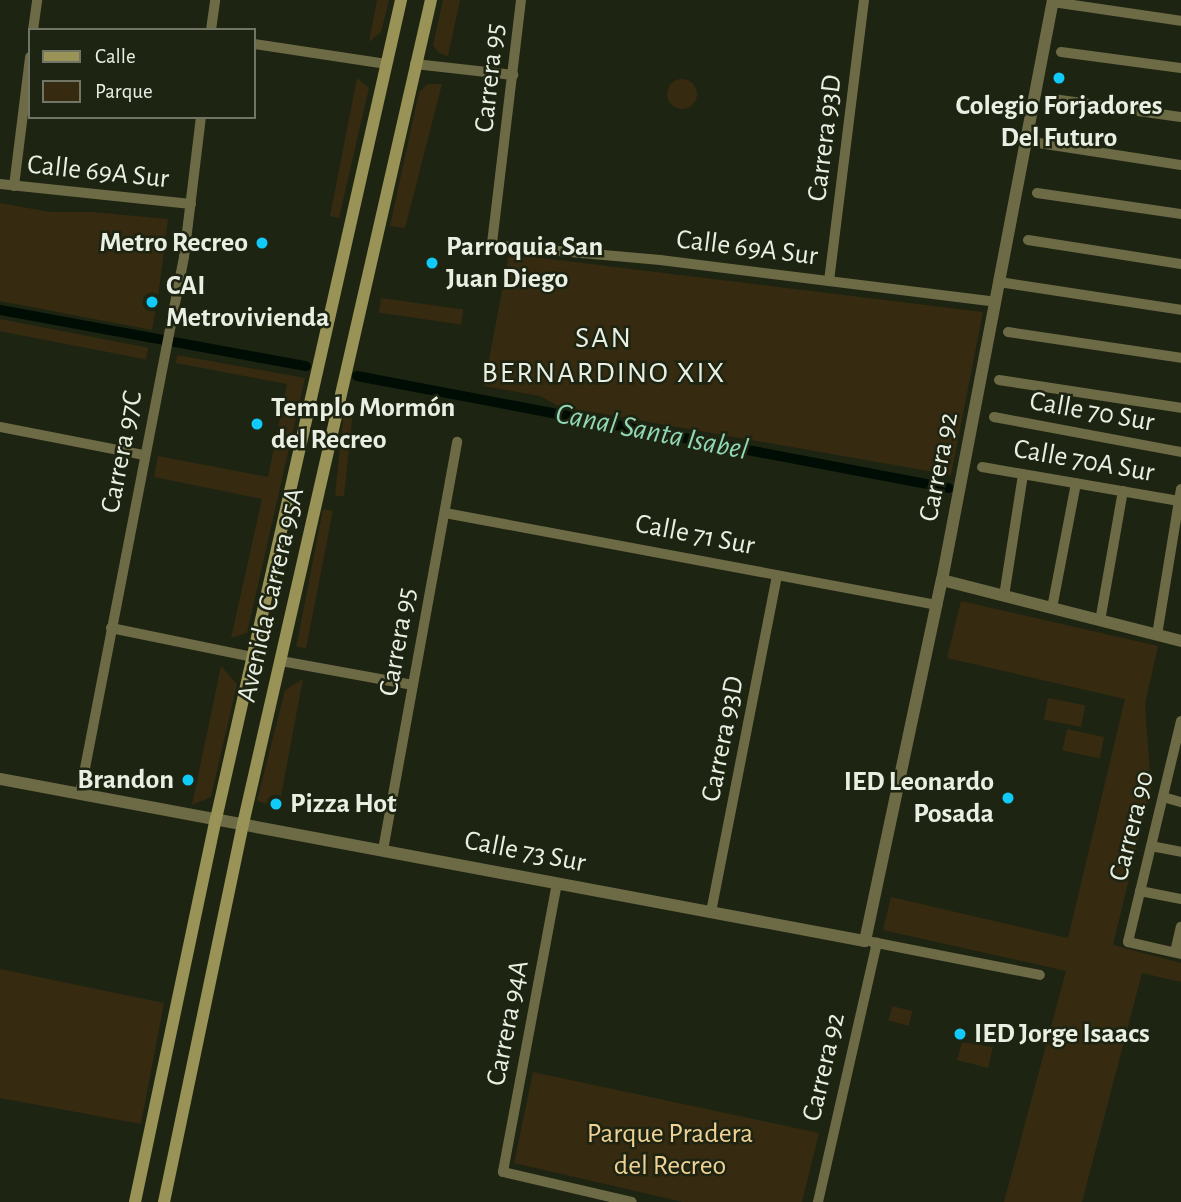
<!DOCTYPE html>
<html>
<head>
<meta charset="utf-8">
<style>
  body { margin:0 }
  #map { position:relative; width:1181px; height:1202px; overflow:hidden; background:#1e2412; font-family:"Alegreya Sans",sans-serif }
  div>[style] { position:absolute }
  .green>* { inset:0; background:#362a11; transform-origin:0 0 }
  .round { border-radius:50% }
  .canal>* { height:10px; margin:-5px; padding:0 5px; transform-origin:5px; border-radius:5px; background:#000d05 }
  .minor>* { height:10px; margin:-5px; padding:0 5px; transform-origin:5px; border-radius:5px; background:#6d6a46 }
  .tertiary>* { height:12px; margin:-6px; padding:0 6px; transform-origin:6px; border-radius:6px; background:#6d6a46 }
  .secondary>* { height:12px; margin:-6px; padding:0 6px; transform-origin:6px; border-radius:6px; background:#999358 }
  .dots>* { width:19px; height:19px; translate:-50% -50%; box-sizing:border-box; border:4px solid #1e2412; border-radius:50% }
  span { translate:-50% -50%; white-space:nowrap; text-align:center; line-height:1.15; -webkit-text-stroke:5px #1e2412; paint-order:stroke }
  .street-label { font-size:28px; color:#eaefe3 }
  .poi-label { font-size:28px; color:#eaefe3; font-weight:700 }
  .right { translate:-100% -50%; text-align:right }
  .left { translate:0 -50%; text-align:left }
  .park-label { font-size:28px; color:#f1d193 }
  .neighbourhood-label { font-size:30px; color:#eaefe3; letter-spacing:2px }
  .water-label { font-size:30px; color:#90d8b6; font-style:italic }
  .legend { position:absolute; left:28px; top:28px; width:228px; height:91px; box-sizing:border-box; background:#1e2412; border:2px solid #707566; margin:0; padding:9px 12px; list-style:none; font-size:21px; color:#eaefe3 }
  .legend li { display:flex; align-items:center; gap:14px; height:35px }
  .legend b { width:35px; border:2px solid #707566 }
</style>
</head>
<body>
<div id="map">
  <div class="green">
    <div style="clip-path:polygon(377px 0,389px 0,381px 32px,369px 42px)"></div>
    <div style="clip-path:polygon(443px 0,460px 0,448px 56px,439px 53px,433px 45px)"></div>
    <div style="clip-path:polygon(357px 78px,369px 88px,339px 218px,330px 216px)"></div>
    <div class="round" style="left:667px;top:79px;width:30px;height:30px"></div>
    <div style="clip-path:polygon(428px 84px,442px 84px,405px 228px,390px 226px,419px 92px)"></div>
    <div style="clip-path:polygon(0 203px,50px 212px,92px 212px,168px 219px,158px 297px,148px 295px,146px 306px,156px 308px,152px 330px,0 301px)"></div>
    <div style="clip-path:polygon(509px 254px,983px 312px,951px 475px,558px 406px,540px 396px,484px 386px)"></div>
    <div style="left:381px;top:298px;width:83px;height:15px;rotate:8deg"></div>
    <div style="left:0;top:319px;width:151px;height:12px;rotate:11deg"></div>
    <div style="clip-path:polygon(177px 355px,305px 378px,247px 633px,231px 638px,262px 499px,154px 477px,158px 456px,268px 477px,287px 384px,176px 363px)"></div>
    <div style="left:344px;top:410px;width:9px;height:86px;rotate:6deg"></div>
    <div style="left:323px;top:509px;width:10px;height:140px;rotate:11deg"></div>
    <div style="clip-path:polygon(961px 601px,1158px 646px,1145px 704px,1151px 788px,1113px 945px,1181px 963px,1181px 982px,1142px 973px,1082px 1202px,1004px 1202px,1066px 971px,883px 930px,891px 897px,1068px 938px,1125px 699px,947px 658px)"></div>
    <div style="clip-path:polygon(221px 666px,237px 684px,211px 797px,192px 805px)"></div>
    <div style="clip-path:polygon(303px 679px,278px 812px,271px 811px,271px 805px,257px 801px,285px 690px)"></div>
    <div style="left:1048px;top:698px;width:38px;height:22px;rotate:11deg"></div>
    <div style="left:1067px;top:729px;width:38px;height:22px;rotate:12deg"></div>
    <div style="clip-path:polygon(0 969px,164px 1003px,141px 1124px,0 1098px)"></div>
    <div style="left:892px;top:1006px;width:21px;height:15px;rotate:14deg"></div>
    <div style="clip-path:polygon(962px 1042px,993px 1047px,988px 1068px,957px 1060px)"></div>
    <div style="clip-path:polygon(533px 1072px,819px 1133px,802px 1202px,683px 1202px,514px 1163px)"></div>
  </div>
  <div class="canal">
    <div style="left:0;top:310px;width:311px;rotate:10.4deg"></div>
    <div style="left:357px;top:376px;width:602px;rotate:10.73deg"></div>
  </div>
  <div class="minor">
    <div style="left:521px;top:0;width:247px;rotate:96.8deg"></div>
    <div style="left:492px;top:245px;width:169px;rotate:5.1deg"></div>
    <div style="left:660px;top:260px;width:338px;rotate:7.1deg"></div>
    <div style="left:1053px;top:2px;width:129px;rotate:8.4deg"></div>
    <div style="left:33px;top:30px;width:30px;rotate:-82deg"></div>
    <div style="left:211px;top:30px;width:30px;rotate:-82deg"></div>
    <div style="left:254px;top:44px;width:134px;rotate:8.6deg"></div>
    <div style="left:1061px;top:52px;width:121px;rotate:7.6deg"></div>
    <div style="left:415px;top:64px;width:99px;rotate:6.4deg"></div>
    <div style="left:1053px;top:99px;width:129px;rotate:8deg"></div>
    <div style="left:1026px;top:141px;width:157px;rotate:8.8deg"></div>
    <div style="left:0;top:184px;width:192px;rotate:6deg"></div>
    <div style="left:14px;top:186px;width:130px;rotate:-82.9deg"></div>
    <div style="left:1037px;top:193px;width:146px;rotate:8.3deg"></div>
    <div style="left:1028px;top:240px;width:155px;rotate:8.9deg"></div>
    <div style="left:829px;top:281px;width:283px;rotate:-82.9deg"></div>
    <div style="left:999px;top:282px;width:184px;rotate:8.7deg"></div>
    <div style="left:1008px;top:332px;width:175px;rotate:8.5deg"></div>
    <div style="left:999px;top:380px;width:184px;rotate:8.7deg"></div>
    <div style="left:994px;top:417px;width:190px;rotate:10.6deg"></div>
    <div style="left:0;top:427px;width:147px;rotate:11deg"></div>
    <div style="left:982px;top:467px;width:200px;rotate:9.8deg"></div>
    <div style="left:445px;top:513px;width:501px;rotate:10.59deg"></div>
    <div style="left:1004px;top:596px;width:123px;rotate:-81.1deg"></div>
    <div style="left:1052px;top:608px;width:127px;rotate:-79.1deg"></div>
    <div style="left:1100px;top:621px;width:132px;rotate:-80deg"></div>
    <div style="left:111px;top:628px;width:144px;rotate:11.6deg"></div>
    <div style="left:1157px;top:635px;width:148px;rotate:-80.7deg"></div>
    <div style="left:281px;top:661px;width:134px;rotate:10.3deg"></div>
    <div style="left:1181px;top:721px;width:227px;rotate:103.5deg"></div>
    <div style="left:1128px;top:942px;width:54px;rotate:12.8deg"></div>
    <div style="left:80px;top:794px;width:547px;rotate:-79.04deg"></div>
    <div style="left:184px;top:257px;width:141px;rotate:-83.1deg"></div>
    <div style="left:1163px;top:797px;width:19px;rotate:16deg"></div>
    <div style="left:1151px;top:846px;width:31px;rotate:11deg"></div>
    <div style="left:383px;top:850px;width:415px;rotate:-79.7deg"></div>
    <div style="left:557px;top:883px;width:294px;rotate:100.6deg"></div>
    <div style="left:503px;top:1172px;width:132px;rotate:13.1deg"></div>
    <div style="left:1140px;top:891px;width:42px;rotate:11deg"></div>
    <div style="left:711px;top:912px;width:343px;rotate:-78.9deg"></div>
    <div style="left:872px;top:942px;width:171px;rotate:11.1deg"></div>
    <div style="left:1175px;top:952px;width:26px;rotate:-77deg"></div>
    <div style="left:818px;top:1202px;width:266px;rotate:-77.2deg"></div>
  </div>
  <div class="tertiary">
    <div style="left:942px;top:580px;width:247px;rotate:14.3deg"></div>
    <div style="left:0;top:779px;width:880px;rotate:10.61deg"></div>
    <div style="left:865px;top:941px;width:369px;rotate:-78deg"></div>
    <div style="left:942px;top:580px;width:591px;rotate:-79.17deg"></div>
  </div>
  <div class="secondary">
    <div style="left:135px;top:1202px;width:391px;rotate:-78.1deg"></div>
    <div style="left:216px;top:819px;width:840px;rotate:-77.27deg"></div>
    <div style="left:164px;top:1202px;width:386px;rotate:-78.2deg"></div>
    <div style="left:243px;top:824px;width:845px;rotate:-77.15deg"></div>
  </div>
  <div class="dots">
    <div style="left:1059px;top:78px;background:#10cafa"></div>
    <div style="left:262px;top:243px;background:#10cafa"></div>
    <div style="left:432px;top:263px;background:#10cafa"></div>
    <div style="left:152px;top:302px;background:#10cafa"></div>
    <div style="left:257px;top:424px;background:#10cafa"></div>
    <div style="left:188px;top:780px;background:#10cafa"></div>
    <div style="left:1008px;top:798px;background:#10cafa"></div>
    <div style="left:276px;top:804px;background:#10cafa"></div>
    <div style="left:960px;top:1034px;background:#10cafa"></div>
  </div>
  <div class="street-label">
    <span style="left:490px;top:78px;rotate:-84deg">Carrera 95</span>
    <span style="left:825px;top:138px;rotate:-83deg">Carrera 93D</span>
    <span style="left:98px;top:172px;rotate:6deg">Calle 69A Sur</span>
    <span style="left:747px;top:248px;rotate:7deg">Calle 69A Sur</span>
    <span style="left:1092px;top:412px;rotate:10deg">Calle 70 Sur</span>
    <span style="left:122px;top:452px;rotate:-79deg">Carrera 97C</span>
    <span style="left:1084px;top:461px;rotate:10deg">Calle 70A Sur</span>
    <span style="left:939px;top:467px;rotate:-79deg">Carrera 92</span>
    <span style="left:695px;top:535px;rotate:11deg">Calle 71 Sur</span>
    <span style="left:271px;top:595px;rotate:-77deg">Avenida Carrera 95A</span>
    <span style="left:398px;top:642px;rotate:-80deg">Carrera 95</span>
    <span style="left:723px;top:739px;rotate:-79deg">Carrera 93D</span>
    <span style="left:1132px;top:826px;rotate:-76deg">Carrera 90</span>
    <span style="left:525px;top:852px;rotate:11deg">Calle 73 Sur</span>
    <span style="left:508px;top:1023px;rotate:-79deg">Carrera 94A</span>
    <span style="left:824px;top:1067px;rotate:-77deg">Carrera 92</span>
  </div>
  <div class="poi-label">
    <span style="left:1059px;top:122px">Colegio Forjadores<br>Del Futuro</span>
    <span class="right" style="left:248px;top:243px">Metro Recreo</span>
    <span class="left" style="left:446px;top:263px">Parroquia San<br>Juan Diego</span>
    <span class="left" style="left:166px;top:302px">CAI<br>Metrovivienda</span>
    <span class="left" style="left:271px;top:424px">Templo Mormón<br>del Recreo</span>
    <span class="right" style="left:174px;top:780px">Brandon</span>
    <span class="right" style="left:994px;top:798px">IED Leonardo<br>Posada</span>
    <span class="left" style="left:290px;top:804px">Pizza Hot</span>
    <span class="left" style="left:974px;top:1034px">IED Jorge Isaacs</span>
  </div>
  <div class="park-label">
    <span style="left:670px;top:1150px">Parque Pradera<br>del Recreo</span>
  </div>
  <div class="neighbourhood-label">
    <span style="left:604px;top:355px">SAN<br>BERNARDINO XIX</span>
  </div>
  <div class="water-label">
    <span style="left:652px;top:432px;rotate:11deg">Canal Santa Isabel</span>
  </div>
  <ul class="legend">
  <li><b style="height:9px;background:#999358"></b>Calle</li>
  <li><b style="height:19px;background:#362a11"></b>Parque</li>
  </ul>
</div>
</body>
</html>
